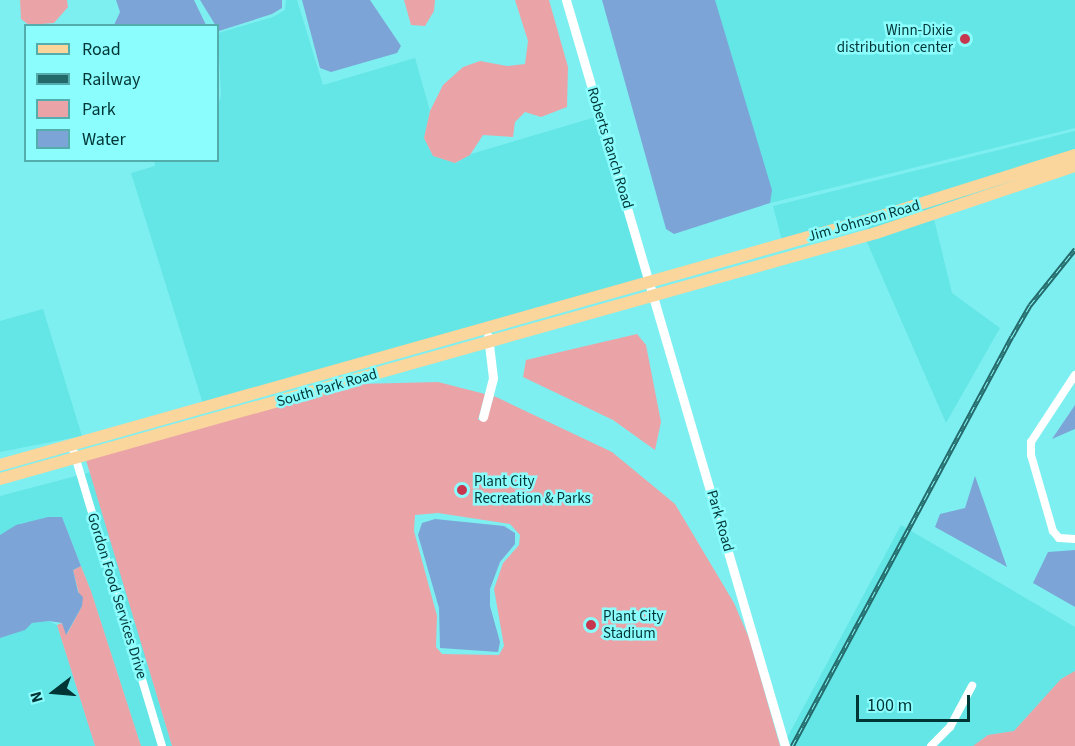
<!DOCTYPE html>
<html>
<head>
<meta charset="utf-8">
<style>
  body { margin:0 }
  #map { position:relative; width:1075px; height:746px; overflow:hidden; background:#7eeff0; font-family:"Source Sans 3",sans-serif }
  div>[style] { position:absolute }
  .built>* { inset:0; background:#64e5e6 }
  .green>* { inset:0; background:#eaa3a7 }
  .water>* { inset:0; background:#7da4d7 }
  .minor>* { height:8px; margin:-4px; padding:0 4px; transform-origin:4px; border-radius:4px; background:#fff }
  .tertiary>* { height:9px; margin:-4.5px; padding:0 4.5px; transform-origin:4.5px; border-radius:4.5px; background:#fff }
  .primary>* { height:12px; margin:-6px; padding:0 6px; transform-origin:6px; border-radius:6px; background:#fad59c }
  .rail>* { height:4.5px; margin-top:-2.25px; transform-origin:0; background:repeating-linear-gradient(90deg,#8cfdfd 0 7px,#246a6b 0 14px); box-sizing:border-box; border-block:2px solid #246a6b }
  .dots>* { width:16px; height:16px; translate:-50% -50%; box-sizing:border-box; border:3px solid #8cfdfd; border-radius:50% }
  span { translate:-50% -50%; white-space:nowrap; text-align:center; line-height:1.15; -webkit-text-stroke:5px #8cfdfd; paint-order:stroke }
  .poi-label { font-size:15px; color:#003535 }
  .right { translate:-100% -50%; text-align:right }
  .left { translate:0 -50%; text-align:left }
  .street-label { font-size:15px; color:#003535 }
  .legend { position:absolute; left:24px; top:24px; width:195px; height:138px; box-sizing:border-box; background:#8cfdfd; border:2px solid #54adad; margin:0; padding:8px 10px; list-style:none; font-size:18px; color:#003535 }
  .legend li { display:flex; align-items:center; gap:12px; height:30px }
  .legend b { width:30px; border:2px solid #54adad }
  .north { position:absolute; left:24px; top:662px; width:60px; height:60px; -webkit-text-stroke:4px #8cfdfd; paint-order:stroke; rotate:254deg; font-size:16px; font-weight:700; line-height:24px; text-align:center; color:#003535 }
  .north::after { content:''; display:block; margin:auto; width:21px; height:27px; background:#003535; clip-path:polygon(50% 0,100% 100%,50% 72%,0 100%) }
  .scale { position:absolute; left:856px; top:695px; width:114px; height:27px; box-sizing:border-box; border:3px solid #003535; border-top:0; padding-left:8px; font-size:18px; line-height:21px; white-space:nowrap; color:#003535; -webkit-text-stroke:4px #8cfdfd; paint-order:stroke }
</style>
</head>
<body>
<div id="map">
  <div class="built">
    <div style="clip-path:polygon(286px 0,297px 0,323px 85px,415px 58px,430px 111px,424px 138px,433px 156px,456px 163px,471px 154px,596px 117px,645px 279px,203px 404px,131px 173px,155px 166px,154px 161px,218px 160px,218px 106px,221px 95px,218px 33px,273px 17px,285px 10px)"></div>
    <div style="clip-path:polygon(713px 0,1075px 0,1075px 128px,770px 203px)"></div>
    <div style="clip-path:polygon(1075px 131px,1075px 150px,782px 241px,773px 206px)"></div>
    <div style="clip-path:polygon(1075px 162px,863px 232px,874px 223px)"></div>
    <div style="clip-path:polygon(934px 219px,952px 293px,1000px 328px,946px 423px,866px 240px)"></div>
    <div style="clip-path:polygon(43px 309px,82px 436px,0 452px,0 321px)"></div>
    <div style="clip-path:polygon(91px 472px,172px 746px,141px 746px,91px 591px,62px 517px,22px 523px,0 535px,0 496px)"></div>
    <div style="clip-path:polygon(901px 525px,1075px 627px,1075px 671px,1061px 679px,1014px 731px,988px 735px,973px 746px,789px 746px,787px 738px)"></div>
    <div style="clip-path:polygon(49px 621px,57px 625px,95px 746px,0 746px,0 638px,24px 630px,32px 623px)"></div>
  </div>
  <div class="green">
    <div style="clip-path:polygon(20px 0,67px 0,68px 7px,54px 23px,29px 25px,21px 19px)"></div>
    <div style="clip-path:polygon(404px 0,435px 0,434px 11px,425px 26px,411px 25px)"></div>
    <div style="clip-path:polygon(515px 0,549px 0,568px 67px,567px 107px,541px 117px,525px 112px,515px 122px,513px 137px,483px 135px,470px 155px,455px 163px,433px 156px,424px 138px,430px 111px,443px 85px,463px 67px,480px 61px,507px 66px,525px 64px,528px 41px)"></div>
    <div style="clip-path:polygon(637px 334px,646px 345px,661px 422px,655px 450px,613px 420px,523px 377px,526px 360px)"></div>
    <div style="clip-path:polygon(evenodd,438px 382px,485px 394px,478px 420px,486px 421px,494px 396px,612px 452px,675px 504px,734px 603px,749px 638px,780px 746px,172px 746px,86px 460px,358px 384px,438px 382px,438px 513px,510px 524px,520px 535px,519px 545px,503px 563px,494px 589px,504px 646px,499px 655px,442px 654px,436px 647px,437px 616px,414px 531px,415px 515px,438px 513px)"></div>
    <div style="clip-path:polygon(81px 566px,91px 591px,141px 746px,95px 746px,57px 625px,62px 623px,67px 634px,82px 606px,73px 570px)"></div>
    <div style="clip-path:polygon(1075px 671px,1075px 746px,973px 746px,988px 735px,1014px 731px,1061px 679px)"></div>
  </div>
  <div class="water">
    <div style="clip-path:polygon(116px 0,194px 0,206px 25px,114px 25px,120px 12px)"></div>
    <div style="clip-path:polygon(200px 0,282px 0,282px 8px,272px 14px,219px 31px)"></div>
    <div style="clip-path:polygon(302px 0,370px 0,401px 46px,397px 53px,331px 72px,320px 68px)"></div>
    <div style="clip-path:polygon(602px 0,715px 0,772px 190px,770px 203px,674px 234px,666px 229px)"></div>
    <div style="clip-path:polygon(1075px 405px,1075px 429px,1052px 439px)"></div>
    <div style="clip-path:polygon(975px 476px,1007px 567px,935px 527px,940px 514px,965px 508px)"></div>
    <div style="clip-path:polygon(48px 517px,62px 517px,81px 566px,73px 570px,78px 592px,83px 597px,82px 606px,66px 635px,62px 623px,49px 621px,32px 623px,25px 630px,0 638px,0 535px,16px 525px)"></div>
    <div style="clip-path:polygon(435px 519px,504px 526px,515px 533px,515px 544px,500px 562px,490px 589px,490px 606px,500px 642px,498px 652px,440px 648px,439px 608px,418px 535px,422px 523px)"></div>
    <div style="clip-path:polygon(1075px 550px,1075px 607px,1033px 583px,1048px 552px)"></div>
  </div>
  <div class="minor">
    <div style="left:1075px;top:375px;width:80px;rotate:123.3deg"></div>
    <div style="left:1031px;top:442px;width:13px;rotate:90deg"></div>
    <div style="left:1031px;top:455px;width:79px;rotate:73.9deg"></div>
    <div style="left:1053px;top:531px;width:9px;rotate:49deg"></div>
    <div style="left:1059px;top:538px;width:16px;rotate:4deg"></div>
    <div style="left:72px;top:446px;width:313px;rotate:73.3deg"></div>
    <div style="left:931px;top:746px;width:27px;rotate:-45deg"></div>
    <div style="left:950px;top:727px;width:47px;rotate:-61.8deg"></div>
  </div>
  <div class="tertiary">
    <div style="left:566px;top:0;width:777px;rotate:73.64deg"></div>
    <div style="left:483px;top:417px;width:40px;rotate:-75.6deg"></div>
    <div style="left:493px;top:378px;width:42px;rotate:-96.8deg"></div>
  </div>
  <div class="primary">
    <div style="left:0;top:465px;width:906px;rotate:-15.75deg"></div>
    <div style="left:872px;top:219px;width:213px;rotate:-17.5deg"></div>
    <div style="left:0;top:479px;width:910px;rotate:-15.69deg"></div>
    <div style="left:876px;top:233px;width:210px;rotate:-18.6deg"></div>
  </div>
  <div class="rail">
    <div style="left:792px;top:746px;width:465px;rotate:-61.8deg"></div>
    <div style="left:1012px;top:336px;width:36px;rotate:-60deg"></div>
    <div style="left:1030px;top:305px;width:72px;rotate:-51.2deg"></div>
  </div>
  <div class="dots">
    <div style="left:965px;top:39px;background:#c6364f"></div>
    <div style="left:462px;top:490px;background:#c6364f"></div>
    <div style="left:591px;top:625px;background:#c6364f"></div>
  </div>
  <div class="poi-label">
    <span class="right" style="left:953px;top:39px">Winn-Dixie<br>distribution center</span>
    <span class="left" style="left:474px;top:490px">Plant City<br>Recreation &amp; Parks</span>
    <span class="left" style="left:603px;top:625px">Plant City<br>Stadium</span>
  </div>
  <div class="street-label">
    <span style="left:610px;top:148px;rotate:73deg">Roberts Ranch Road</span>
    <span style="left:864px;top:221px;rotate:-16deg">Jim Johnson Road</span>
    <span style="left:327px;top:388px;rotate:-16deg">South Park Road</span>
    <span style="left:720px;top:521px;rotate:74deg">Park Road</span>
    <span style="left:117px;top:596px;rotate:73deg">Gordon Food Services Drive</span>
  </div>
  <ul class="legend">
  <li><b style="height:8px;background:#fad59c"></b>Road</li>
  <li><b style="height:8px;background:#246a6b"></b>Railway</li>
  <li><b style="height:16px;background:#eaa3a7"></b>Park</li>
  <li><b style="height:16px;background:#7da4d7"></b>Water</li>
  </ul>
  <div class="north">N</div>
  <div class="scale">100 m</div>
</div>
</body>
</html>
